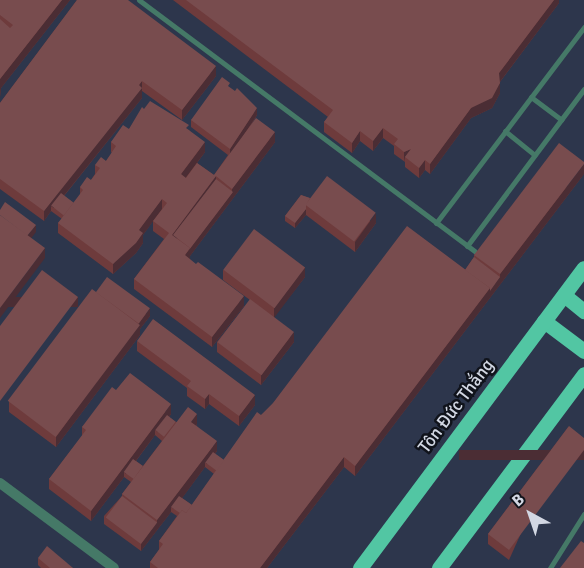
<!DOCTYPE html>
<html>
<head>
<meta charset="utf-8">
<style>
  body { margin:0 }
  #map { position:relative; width:584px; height:568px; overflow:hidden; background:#232a3c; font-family:Signika,sans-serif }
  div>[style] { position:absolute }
  .built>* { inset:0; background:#2d364c; transform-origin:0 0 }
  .service>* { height:5px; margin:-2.5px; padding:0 2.5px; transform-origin:2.5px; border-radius:2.5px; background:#457967 }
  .minor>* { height:10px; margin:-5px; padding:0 5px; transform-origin:5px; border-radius:5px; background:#457967 }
  .primary>* { height:15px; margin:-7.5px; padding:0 7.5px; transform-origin:7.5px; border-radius:7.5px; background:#52c6a3 }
  .wall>* { inset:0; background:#6e3b3c }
  .shaded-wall>* { inset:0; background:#4b2d34; transform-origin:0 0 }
  .building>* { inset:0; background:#784c4e; transform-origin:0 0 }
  span { translate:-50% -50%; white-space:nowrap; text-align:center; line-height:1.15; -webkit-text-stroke:5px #10131b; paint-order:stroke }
  .street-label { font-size:18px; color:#d2d7e3 }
  .north { position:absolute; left:500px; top:484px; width:60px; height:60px; -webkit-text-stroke:4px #10131b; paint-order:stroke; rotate:320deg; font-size:16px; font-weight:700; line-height:24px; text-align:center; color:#d2d7e3 }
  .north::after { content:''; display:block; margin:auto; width:21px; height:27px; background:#d2d7e3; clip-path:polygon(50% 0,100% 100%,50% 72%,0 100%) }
</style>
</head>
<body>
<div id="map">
  <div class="built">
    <div style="left:0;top:0;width:584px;height:568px"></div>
  </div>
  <div class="service">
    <div style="left:139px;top:0;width:419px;rotate:36.8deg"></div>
    <div style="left:531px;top:97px;width:38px;rotate:37deg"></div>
    <div style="left:505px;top:131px;width:38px;rotate:39deg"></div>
    <div style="left:436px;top:223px;width:246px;rotate:-52.9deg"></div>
    <div style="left:467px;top:246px;width:196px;rotate:-53.3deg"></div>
    <div style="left:550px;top:568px;width:64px;rotate:-57.8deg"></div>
  </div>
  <div class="minor">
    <div style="left:0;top:483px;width:142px;rotate:36.7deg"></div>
  </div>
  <div class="primary">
    <div style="left:564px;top:295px;width:26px;rotate:39deg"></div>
    <div style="left:544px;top:321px;width:50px;rotate:36.9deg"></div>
    <div style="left:360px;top:568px;width:374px;rotate:-53.3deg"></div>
    <div style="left:439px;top:568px;width:242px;rotate:-53.2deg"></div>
  </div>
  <div class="wall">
    <div style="clip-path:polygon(0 0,70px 0,1px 88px,0 97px)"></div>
    <div style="clip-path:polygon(77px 0,216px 76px,182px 120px,142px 91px,142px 98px,64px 196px,74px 203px,80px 195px,80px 187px,91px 180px,95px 174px,95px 165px,106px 161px,112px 153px,111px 152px,111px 142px,129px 129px,144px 109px,189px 130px,205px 152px,197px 163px,214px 175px,228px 155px,191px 127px,191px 120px,230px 88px,257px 115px,250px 127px,275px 142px,190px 256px,189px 259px,244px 306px,212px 347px,134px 289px,134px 279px,164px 239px,153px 231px,153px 221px,143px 235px,143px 243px,136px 253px,113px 274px,58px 233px,58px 223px,62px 219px,51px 211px,44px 221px,0 189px,0 103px)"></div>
    <div style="clip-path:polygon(173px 0,559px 0,559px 3px,500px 82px,500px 93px,492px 108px,471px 118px,430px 174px,425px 170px,419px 178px,405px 167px,405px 162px,394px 154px,394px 146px,383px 138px,373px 151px,360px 141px,352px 153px,324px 132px,324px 122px,328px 117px)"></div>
    <div style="clip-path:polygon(evenodd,584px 174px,355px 476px,344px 467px,267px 568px,150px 568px,150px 562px,159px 550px,159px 541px,177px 516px,171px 512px,141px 551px,104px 524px,104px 516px,122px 496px,122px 494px,131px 482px,124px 477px,91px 521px,49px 489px,49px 479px,82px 436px,82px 427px,116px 390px,171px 414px,169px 417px,176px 422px,197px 424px,196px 425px,217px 451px,215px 454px,224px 460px,261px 415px,465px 270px,474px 257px,474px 255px,584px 174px,155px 435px,162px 441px,143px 466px,136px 461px,155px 435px,584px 174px,205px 467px,214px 474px,192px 505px,182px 498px,205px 467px)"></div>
    <div style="clip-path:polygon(301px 195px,376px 223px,355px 252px,306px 215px,295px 228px,285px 221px,285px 216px)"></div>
    <div style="clip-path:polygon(223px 270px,305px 277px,274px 317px,294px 342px,261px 385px,217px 352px,217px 342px,250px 300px,223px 280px)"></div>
    <div style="clip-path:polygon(96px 292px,150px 316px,140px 329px,140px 335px,56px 447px,9px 412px,9px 402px)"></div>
    <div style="clip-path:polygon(137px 341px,255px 405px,239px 426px,209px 404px,205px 409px,187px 396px,187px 388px,137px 351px)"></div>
    <div style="clip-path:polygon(569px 426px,509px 560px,488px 544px,488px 534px)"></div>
    <div style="clip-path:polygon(38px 558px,73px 568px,41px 568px,38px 565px)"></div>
  </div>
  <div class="shaded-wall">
    <div style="clip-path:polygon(62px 0,70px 0,1px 88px,0 97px,0 79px)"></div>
    <div style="clip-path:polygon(554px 0,559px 0,559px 3px,499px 83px,499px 73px)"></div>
    <div style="clip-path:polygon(216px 66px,216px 76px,182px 120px,182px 110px)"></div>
    <div style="clip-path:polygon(142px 81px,142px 98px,54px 208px,51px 206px,51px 211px,44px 221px,44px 211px)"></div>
    <div style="clip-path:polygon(500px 83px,500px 93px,492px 108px,471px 118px,430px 174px,430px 164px,471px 108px)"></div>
    <div style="clip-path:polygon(257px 108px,257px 115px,230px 156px,230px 149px)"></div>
    <div style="clip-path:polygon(383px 128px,383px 138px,373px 151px,373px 141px)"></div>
    <div style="clip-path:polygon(360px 131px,360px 141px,352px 153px,352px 143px)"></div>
    <div style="clip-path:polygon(275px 132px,275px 142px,190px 256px,190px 258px,185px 266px,185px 255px,232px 193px,232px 189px)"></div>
    <div style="clip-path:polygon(205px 142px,205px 152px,181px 184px,181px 174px)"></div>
    <div style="clip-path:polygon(411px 149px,405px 157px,404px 162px,404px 152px)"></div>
    <div style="clip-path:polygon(425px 160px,425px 170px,419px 178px,419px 168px)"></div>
    <div style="clip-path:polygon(584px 164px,584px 174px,355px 476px,355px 466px,490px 288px,500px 277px,500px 274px)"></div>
    <div style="clip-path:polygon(216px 176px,216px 186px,176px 240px,172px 235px)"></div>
    <div style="clip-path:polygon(162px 199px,162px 209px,143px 235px,143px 243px,136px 253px,113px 274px,113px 264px)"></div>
    <div style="clip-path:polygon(306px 209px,306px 215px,295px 228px,295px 223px)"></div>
    <div style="clip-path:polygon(376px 213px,376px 223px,355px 252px,355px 242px)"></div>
    <div style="clip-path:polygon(36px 225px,36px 232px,26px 245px,26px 237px)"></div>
    <div style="clip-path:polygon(45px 248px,45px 258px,0 318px,0 308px)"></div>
    <div style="clip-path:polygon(305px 267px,305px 277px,274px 318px,274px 308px)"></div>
    <div style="clip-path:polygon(244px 296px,244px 306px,212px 347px,212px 337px)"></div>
    <div style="left:78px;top:297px;width:10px;height:130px;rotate:90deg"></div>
    <div style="clip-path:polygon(150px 308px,150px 316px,140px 329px,140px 335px,56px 447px,56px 437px)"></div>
    <div style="clip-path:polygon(294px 332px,294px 342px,261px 385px,261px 375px)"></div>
    <div style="clip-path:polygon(209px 394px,209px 404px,205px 409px,205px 399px)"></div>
    <div style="clip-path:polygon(255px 395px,255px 405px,239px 426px,239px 416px)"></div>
    <div style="clip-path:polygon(171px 404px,171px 414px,158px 432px,155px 430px,155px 435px,126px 474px,124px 472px,124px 477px,91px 521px,91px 511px)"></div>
    <div style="clip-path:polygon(197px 414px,197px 424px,191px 432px,191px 422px)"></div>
    <div style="clip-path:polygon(217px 441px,217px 451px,207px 464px,205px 462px,205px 467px,174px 509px,171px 507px,171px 512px,141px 551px,141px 544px,157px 522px,157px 520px)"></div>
    <div style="left:584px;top:450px;width:10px;height:125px;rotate:90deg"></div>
    <div style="clip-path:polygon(344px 457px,344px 467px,267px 568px,260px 568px)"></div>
  </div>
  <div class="building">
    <div style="clip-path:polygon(0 0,62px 0,0 79px,0 19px,10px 28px,13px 25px,0 15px)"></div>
    <div style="clip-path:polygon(77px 0,128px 0,216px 66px,182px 110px,142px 81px,139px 85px,142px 88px,44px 211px,0 179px,0 103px)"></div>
    <div style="clip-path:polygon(186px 0,554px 0,499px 73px,500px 83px,492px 98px,471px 108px,430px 164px,425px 160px,419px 168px,405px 157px,411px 149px,404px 152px,394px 144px,398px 139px,383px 128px,373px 141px,360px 131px,352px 143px,324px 122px,333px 110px)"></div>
    <div style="clip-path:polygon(222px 77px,230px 83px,228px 86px,235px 91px,237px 88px,257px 108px,230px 149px,191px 120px)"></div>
    <div style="clip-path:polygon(150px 101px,189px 125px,186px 128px,205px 142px,181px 174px,186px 178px,197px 163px,214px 175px,256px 118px,275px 132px,232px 189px,216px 176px,172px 235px,190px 248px,185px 255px,196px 264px,198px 262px,244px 296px,212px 337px,134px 279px,169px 233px,153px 221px,167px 203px,162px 199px,139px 230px,143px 233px,136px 243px,113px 264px,58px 223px,83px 190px,80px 187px,87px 177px,91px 180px,100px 168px,95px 165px,101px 157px,106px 161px,116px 146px,111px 142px,123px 125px,129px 129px,142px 107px,144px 109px)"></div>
    <div style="clip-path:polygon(559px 143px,584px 162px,584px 164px,500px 274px,474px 255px)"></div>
    <div style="left:327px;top:176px;width:61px;height:36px;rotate:37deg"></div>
    <div style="clip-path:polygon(216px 179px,233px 192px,189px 250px,190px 248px,173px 235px)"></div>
    <div style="left:61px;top:193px;width:16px;height:16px;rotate:38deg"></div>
    <div style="clip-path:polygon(301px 195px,310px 198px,306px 205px,306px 209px,295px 223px,285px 216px)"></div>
    <div style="clip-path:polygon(5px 202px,36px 225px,27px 236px,0 215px,0 210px)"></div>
    <div style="clip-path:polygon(0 215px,45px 248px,0 308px)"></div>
    <div style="clip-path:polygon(407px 226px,490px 288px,355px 466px,344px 457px,260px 568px,158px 568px,150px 562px,163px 544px,159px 541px,182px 510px,186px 513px,257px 412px,261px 415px,273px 403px)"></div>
    <div style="left:254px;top:229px;width:64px;height:51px;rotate:37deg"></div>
    <div style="clip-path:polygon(474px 257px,500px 277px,490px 291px,490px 288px,465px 270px)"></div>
    <div style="clip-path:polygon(42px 270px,78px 297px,0 401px,0 326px)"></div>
    <div style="left:107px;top:277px;width:53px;height:19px;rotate:36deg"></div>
    <div style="left:92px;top:289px;width:60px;height:140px;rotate:37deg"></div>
    <div style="left:250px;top:299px;width:55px;height:54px;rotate:37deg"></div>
    <div style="clip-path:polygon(153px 319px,255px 395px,239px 416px,209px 394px,205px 399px,187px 386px,191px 381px,137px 341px)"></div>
    <div style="clip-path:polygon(130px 373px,171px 404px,91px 511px,49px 479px,86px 430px,82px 427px,112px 387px,116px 390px)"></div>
    <div style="clip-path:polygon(188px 407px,197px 414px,191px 422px,217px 441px,157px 520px,122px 494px)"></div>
    <div style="left:167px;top:415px;width:11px;height:19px;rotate:38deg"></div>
    <div style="clip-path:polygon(569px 426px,584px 438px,584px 450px,509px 550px,488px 534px)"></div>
    <div style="left:213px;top:452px;width:14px;height:13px;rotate:36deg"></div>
    <div style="left:133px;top:459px;width:12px;height:16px;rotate:35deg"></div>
    <div style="left:122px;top:496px;width:44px;height:27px;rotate:37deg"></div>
    <div style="clip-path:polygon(179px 496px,192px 505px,186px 513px,182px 510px,180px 513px,171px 507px)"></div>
    <div style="clip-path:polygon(581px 541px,584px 543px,584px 568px,560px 568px)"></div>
    <div style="clip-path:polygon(47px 546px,73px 568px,50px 568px,38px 558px)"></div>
  </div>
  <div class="street-label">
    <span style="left:456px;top:406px;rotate:-53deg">Tôn Đức Thắng</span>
  </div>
  <div class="north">B</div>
</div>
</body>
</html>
